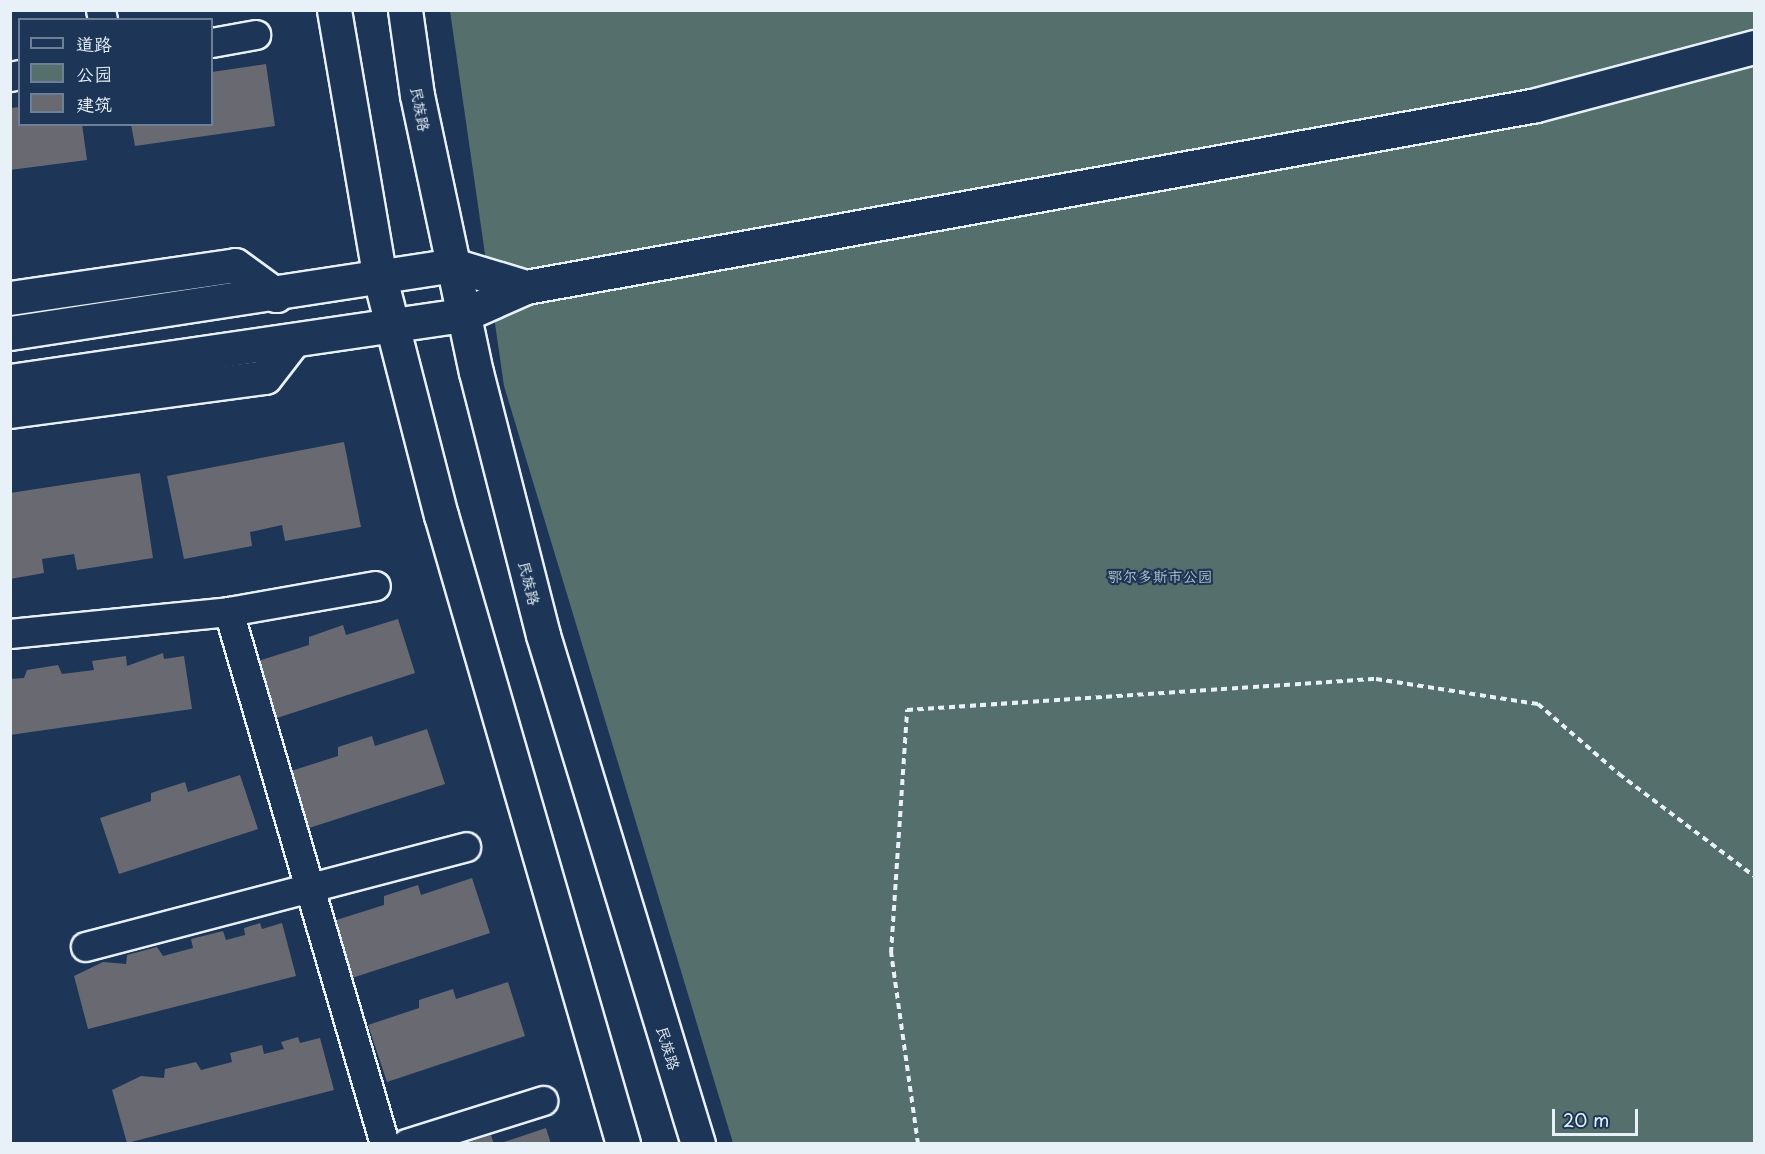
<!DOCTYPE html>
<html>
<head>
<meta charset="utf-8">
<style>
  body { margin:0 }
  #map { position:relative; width:1765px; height:1154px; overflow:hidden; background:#1d3557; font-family:"Playpen Sans","LXGW WenKai TC",sans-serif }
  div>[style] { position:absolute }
  .green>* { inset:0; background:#546f6c }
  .building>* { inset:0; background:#696972 }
  .path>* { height:4px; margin-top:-2px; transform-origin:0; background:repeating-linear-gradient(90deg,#e8f1f8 0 6px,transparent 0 10.5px) }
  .roads { filter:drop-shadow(2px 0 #e8f1f8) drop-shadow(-2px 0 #e8f1f8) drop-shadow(0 2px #e8f1f8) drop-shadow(0 -2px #e8f1f8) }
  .minor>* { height:28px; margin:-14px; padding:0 14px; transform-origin:14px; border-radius:14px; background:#1d3557 }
  .tertiary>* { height:33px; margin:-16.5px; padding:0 16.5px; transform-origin:16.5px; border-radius:16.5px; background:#1d3557 }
  .secondary>* { height:33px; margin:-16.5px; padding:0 16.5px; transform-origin:16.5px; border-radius:16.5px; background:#1d3557 }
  span { translate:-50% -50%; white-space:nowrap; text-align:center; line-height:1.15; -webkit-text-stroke:4.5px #1d3557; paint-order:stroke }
  .street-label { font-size:15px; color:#e8f1f8 }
  .park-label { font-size:15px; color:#b4c4c7 }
  .frame { position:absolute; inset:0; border:12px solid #e8f1f8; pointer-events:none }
  .legend { position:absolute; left:18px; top:18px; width:195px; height:108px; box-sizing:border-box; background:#1d3557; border:2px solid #6e8097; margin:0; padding:8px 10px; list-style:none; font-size:18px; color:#e8f1f8 }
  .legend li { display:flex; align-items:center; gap:12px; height:30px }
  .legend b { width:30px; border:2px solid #6e8097 }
  .scale { position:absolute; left:1552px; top:1109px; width:86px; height:27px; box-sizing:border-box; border:3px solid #e8f1f8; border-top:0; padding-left:8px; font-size:18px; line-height:21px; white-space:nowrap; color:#e8f1f8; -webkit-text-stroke:4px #1d3557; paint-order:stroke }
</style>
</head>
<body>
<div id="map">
  <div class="green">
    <div style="clip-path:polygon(450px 11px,1754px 11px,1754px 1143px,733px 1143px,504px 386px)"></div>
  </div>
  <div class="building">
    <div style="clip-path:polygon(266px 64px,275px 126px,135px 146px,131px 124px,212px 124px,212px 72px)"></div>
    <div style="clip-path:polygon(20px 107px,20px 124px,82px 124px,87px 160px,10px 170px,10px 108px)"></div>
    <div style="clip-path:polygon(344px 442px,361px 527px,285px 541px,282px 525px,250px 532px,252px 546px,184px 559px,167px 476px)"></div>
    <div style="clip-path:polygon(140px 473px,153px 558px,77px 570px,74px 554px,42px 559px,44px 573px,10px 579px,10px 493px)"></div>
    <div style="clip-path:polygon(398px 619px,415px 673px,277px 718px,258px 661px,309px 645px,309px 637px,343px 625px,346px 635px)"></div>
    <div style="clip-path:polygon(163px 653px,164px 659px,184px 656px,192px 709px,10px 735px,10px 679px,24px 678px,27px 670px,58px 665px,62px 674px,94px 670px,92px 661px,126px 656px,127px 666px)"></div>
    <div style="clip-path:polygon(427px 729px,445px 784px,306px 829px,288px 772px,338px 756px,338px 747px,372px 736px,375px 746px)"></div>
    <div style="clip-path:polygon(240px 775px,258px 829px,119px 874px,100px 818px,151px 801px,151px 793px,185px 782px,188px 792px)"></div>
    <div style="clip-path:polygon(472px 878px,490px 933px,352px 978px,333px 921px,384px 905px,384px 896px,418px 885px,421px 895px)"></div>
    <div style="clip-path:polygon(260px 923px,262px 929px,282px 923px,296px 976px,88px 1029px,74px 976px,103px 962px,126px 964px,127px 955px,157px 947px,163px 956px,193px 948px,191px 939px,223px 931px,226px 940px,245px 935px,244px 928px)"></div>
    <div style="clip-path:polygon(508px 982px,525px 1036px,387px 1082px,368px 1025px,419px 1008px,419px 1000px,453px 989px,456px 999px)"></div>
    <div style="clip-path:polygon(298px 1037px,300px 1043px,320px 1038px,334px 1090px,127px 1143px,112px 1090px,141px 1076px,164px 1078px,165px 1069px,196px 1062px,201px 1070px,232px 1062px,230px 1053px,262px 1045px,264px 1054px,284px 1049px,281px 1042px)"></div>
    <div style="clip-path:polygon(546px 1128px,551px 1144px,501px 1144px,501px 1143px)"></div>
    <div style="clip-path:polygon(491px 1135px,494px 1144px,467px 1144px,466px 1143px)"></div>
  </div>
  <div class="path">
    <div style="left:918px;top:1144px;width:193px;rotate:-98deg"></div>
    <div style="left:891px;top:953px;width:244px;rotate:-86.2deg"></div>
    <div style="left:907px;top:710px;width:470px;rotate:-3.8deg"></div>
    <div style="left:1376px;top:679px;width:164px;rotate:8.8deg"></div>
    <div style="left:1538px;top:704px;width:107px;rotate:40.8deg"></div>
    <div style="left:1619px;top:774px;width:169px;rotate:37.1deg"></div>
  </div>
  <div class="roads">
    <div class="minor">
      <div style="left:101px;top:10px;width:10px;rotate:79deg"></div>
      <div style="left:212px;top:43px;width:45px;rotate:-10.3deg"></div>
      <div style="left:10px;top:77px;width:10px;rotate:-11deg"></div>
      <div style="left:229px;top:612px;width:149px;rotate:-10deg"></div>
      <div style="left:10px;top:634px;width:220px;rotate:-5.7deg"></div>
      <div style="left:229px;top:612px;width:554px;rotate:73.66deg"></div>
      <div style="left:86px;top:947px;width:393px;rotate:-14.7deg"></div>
      <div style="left:407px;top:1144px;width:143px;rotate:-17.5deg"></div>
    </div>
    <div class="tertiary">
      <div style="left:334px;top:10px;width:272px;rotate:80.3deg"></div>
      <div style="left:380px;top:278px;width:245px;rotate:75.6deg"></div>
      <div style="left:441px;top:515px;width:655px;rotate:73.86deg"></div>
      <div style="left:405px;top:10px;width:86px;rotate:82deg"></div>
      <div style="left:417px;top:95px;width:283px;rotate:78deg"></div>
      <div style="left:476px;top:372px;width:271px;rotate:75.7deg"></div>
      <div style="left:543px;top:635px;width:532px;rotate:73.06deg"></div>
      <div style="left:526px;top:287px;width:1026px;rotate:-10.21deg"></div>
      <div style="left:1536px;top:105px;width:226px;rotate:-14.9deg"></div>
      <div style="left:10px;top:298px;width:227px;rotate:-8.3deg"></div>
      <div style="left:235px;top:265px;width:51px;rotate:36.2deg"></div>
      <div style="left:10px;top:411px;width:257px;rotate:-7.6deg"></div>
      <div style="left:265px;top:377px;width:44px;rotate:-52.4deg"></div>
    </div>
    <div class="secondary">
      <div style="left:10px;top:333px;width:448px;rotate:-8.7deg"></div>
      <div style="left:453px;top:265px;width:76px;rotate:16.8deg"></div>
      <div style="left:10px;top:381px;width:458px;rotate:-8.3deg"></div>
      <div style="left:463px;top:315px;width:69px;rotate:-24deg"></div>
    </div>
  </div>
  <div class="street-label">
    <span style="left:421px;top:109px;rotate:79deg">民族路</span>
    <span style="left:530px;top:583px;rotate:76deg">民族路</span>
    <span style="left:669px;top:1048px;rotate:73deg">民族路</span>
  </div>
  <div class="park-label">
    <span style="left:1160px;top:576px">鄂尔多斯市公园</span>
  </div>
  <div class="frame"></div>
  <ul class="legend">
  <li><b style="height:8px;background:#1d3557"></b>道路</li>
  <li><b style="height:16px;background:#546f6c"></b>公园</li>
  <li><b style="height:16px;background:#696972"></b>建筑</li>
  </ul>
  <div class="scale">20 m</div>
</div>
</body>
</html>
